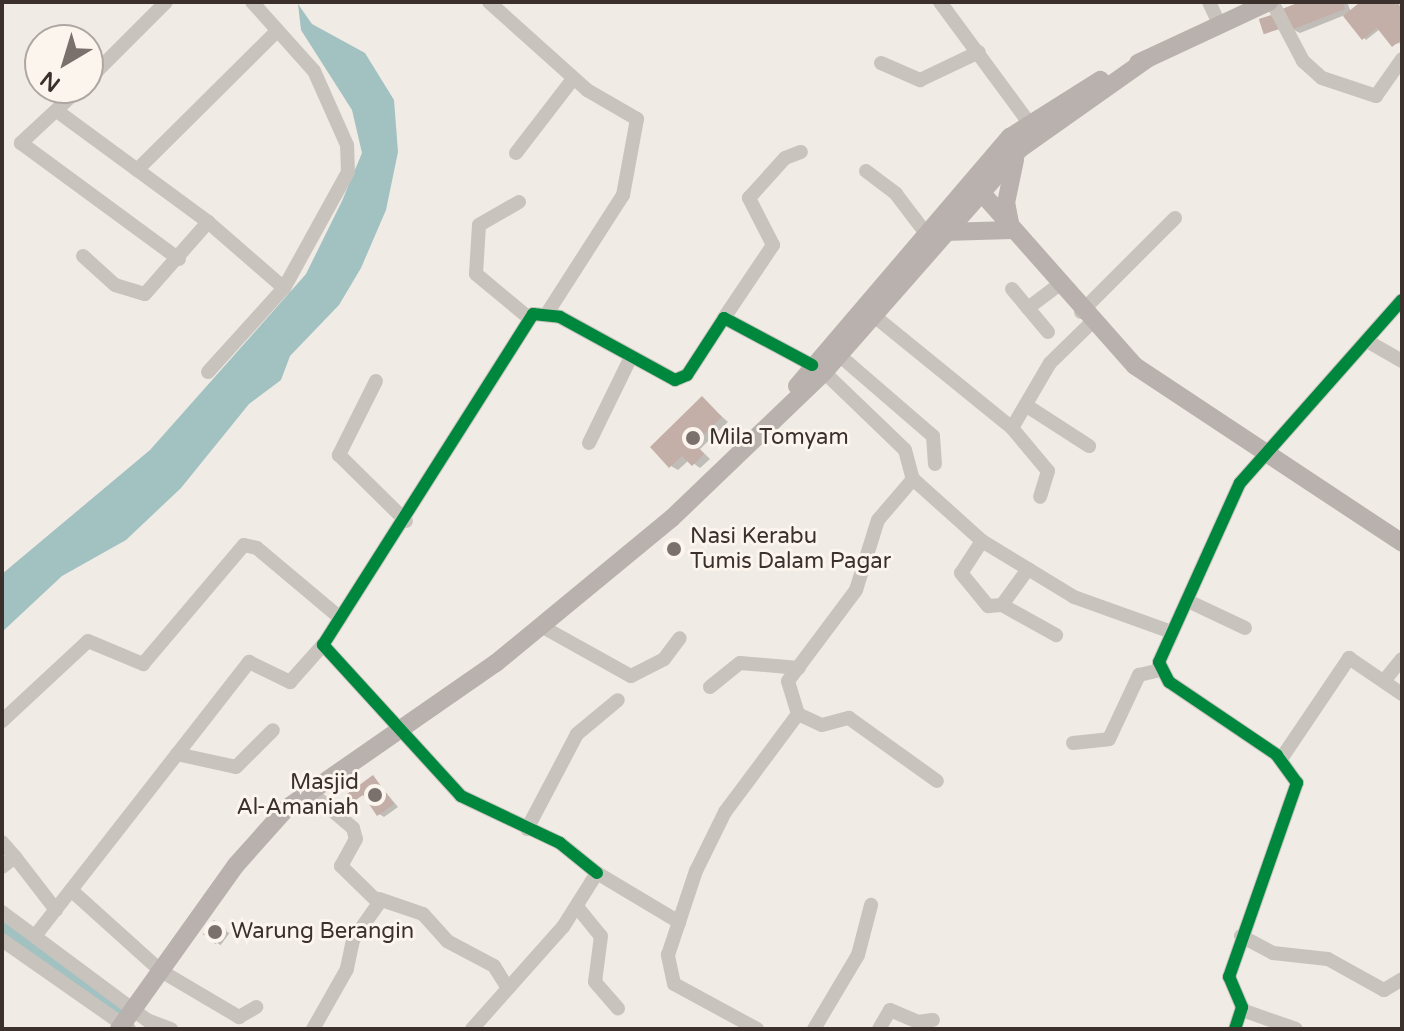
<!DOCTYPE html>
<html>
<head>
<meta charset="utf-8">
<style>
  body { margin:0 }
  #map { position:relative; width:1404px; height:1031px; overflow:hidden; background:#f0ebe5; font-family:"Varela Round",sans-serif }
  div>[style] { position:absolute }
  .water>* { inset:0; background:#a1c2c1 }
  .shadow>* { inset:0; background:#0003; transform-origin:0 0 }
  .canal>* { height:12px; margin:-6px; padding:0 6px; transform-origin:6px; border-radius:6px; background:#a1c2c1 }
  .building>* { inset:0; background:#c3afa7; transform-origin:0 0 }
  .minor>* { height:14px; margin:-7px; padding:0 7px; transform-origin:7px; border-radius:7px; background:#c9c3be }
  .major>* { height:18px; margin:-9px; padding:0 9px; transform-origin:9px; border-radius:9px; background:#b8b1ad }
  .cycleway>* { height:12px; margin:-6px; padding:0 6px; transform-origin:6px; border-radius:6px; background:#00873e }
  .dots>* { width:22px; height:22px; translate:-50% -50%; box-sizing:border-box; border:4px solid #fbf5ee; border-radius:50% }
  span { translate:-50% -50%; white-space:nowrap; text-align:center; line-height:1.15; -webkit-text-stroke:6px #fbf5ee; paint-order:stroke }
  .poi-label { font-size:22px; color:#3b302b }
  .left { translate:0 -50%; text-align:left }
  .right { translate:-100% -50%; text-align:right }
  .frame { position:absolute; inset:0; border:4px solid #3b302b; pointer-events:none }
  .north { position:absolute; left:24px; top:24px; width:80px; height:80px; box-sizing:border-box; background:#fbf5ee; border:2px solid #aea6a0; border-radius:50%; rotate:218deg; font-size:22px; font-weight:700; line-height:32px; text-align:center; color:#3b302b }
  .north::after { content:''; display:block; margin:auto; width:28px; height:36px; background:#7a716c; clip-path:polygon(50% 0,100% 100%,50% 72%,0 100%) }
</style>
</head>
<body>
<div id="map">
  <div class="water">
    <div style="clip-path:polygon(298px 4px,312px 24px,365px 53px,394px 100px,398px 152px,386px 210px,361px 268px,339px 305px,290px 356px,281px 380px,249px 404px,181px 488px,126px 540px,62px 576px,2px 632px,2px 574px,150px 450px,306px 274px,342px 201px,362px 153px,352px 110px,301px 30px)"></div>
  </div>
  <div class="shadow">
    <div style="clip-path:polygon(1306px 2px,1347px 2px,1351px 12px,1399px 2px,1402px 42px,1393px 45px,1380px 29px,1366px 40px,1345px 15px,1300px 33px,1292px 29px)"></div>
    <div style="clip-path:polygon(702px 399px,728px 422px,700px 449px,710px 459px,700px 468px,689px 460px,678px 470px,671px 466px)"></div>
    <div style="clip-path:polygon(373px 777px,398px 807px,384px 817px,379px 814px)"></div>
    <div style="left:214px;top:922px;width:19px;height:15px;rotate:36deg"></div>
  </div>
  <div class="canal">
    <div style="left:2px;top:928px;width:144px;rotate:34.8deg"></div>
  </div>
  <div class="building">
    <div style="clip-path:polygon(1300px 2px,1343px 2px,1345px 9px,1291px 30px,1282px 9px)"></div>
    <div style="clip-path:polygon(1383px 2px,1402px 6px,1402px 39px,1392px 47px,1377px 28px,1362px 40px,1343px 16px,1359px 3px)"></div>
    <div style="left:1274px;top:14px;width:16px;height:16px;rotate:72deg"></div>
    <div style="clip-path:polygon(702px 396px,722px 417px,694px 444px,704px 454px,692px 466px,682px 456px,669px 468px,650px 447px)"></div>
    <div style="clip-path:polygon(373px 775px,394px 804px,377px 816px,363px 795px,353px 802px,347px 794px)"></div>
    <div style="left:214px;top:920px;width:16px;height:18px;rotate:38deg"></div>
  </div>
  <div class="minor">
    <div style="left:489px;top:2px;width:132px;rotate:41.9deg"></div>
    <div style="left:587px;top:90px;width:58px;rotate:30.1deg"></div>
    <div style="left:637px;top:119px;width:77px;rotate:100.4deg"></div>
    <div style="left:623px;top:195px;width:139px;rotate:122.7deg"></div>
    <div style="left:940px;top:2px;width:160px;rotate:53.6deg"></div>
    <div style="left:1209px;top:2px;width:23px;rotate:65deg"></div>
    <div style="left:1272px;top:2px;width:67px;rotate:62.3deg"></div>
    <div style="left:1303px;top:61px;width:25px;rotate:42deg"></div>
    <div style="left:1322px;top:78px;width:57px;rotate:18.4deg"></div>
    <div style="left:1376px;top:96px;width:45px;rotate:-54.9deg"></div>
    <div style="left:881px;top:63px;width:43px;rotate:23.6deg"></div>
    <div style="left:920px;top:80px;width:65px;rotate:-25.4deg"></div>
    <div style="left:88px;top:80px;width:110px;rotate:-45deg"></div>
    <div style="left:80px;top:88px;width:81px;rotate:137deg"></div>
    <div style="left:21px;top:143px;width:196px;rotate:36.3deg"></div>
    <div style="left:57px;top:111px;width:187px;rotate:36.3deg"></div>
    <div style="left:516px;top:153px;width:93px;rotate:-52.4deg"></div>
    <div style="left:137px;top:170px;width:196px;rotate:-44.8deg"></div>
    <div style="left:866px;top:171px;width:38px;rotate:37deg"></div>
    <div style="left:896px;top:194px;width:48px;rotate:52.7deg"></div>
    <div style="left:519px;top:202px;width:46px;rotate:150.1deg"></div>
    <div style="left:479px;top:225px;width:49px;rotate:93.5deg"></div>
    <div style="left:476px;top:274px;width:69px;rotate:39.7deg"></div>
    <div style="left:83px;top:256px;width:43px;rotate:42.2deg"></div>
    <div style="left:115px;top:285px;width:31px;rotate:17deg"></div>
    <div style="left:145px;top:294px;width:96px;rotate:-48.8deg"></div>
    <div style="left:208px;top:222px;width:101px;rotate:41deg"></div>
    <div style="left:1012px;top:289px;width:25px;rotate:50deg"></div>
    <div style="left:1081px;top:312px;width:133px;rotate:-45deg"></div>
    <div style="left:873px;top:315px;width:179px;rotate:39.1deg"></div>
    <div style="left:1012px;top:428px;width:75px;rotate:-59.7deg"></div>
    <div style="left:1050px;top:363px;width:57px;rotate:-44.3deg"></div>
    <div style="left:724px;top:318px;width:88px;rotate:-56.1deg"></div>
    <div style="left:773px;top:245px;width:53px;rotate:-117.1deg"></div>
    <div style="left:749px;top:198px;width:54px;rotate:-48deg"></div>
    <div style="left:785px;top:158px;width:17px;rotate:-21deg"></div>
    <div style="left:1048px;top:332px;width:31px;rotate:-130deg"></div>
    <div style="left:1028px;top:308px;width:38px;rotate:-37deg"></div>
    <div style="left:1367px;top:341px;width:40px;rotate:29.7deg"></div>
    <div style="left:839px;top:355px;width:124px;rotate:40.8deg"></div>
    <div style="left:933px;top:436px;width:28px;rotate:86deg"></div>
    <div style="left:208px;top:372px;width:113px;rotate:-47.9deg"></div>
    <div style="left:284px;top:288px;width:132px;rotate:-61.1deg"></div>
    <div style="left:348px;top:172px;width:27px;rotate:-92deg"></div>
    <div style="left:347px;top:145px;width:81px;rotate:-114deg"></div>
    <div style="left:314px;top:71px;width:93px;rotate:-131.9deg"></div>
    <div style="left:824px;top:372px;width:112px;rotate:43.9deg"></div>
    <div style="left:905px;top:450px;width:30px;rotate:75deg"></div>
    <div style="left:913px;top:479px;width:93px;rotate:41.9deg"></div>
    <div style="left:982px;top:541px;width:108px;rotate:31.3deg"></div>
    <div style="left:1074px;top:597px;width:104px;rotate:19.7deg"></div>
    <div style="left:376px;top:381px;width:83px;rotate:116.6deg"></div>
    <div style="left:339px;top:455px;width:94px;rotate:44.6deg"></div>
    <div style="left:1027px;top:406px;width:74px;rotate:32.8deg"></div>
    <div style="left:1012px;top:428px;width:56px;rotate:50.1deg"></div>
    <div style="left:1048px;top:471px;width:27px;rotate:107deg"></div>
    <div style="left:589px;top:443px;width:96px;rotate:-64deg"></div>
    <div style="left:982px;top:541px;width:38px;rotate:123deg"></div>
    <div style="left:961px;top:573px;width:43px;rotate:50.7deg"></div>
    <div style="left:988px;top:606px;width:14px;rotate:-4deg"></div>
    <div style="left:1028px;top:569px;width:44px;rotate:125.8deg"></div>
    <div style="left:1002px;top:605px;width:62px;rotate:29.1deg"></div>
    <div style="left:1188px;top:601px;width:63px;rotate:25.3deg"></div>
    <div style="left:541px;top:626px;width:103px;rotate:29.1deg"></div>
    <div style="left:631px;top:676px;width:37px;rotate:-27deg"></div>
    <div style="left:664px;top:659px;width:26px;rotate:-53deg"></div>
    <div style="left:1384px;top:681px;width:28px;rotate:-51deg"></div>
    <div style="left:710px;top:687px;width:38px;rotate:-39deg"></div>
    <div style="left:740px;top:663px;width:59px;rotate:4.8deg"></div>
    <div style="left:798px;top:714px;width:26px;rotate:25deg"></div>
    <div style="left:822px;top:725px;width:28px;rotate:-15deg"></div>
    <div style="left:849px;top:718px;width:108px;rotate:35.6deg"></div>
    <div style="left:2px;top:721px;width:117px;rotate:-42.9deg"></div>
    <div style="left:88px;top:641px;width:60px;rotate:22.7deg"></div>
    <div style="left:143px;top:664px;width:156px;rotate:-49.7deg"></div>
    <div style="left:244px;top:545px;width:13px;rotate:13deg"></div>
    <div style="left:257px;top:548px;width:109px;rotate:40.1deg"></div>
    <div style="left:1073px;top:743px;width:36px;rotate:-6deg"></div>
    <div style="left:1109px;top:739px;width:71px;rotate:-64.9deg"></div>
    <div style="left:1139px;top:675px;width:22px;rotate:-13deg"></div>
    <div style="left:177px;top:754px;width:60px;rotate:12.4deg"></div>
    <div style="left:236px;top:767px;width:52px;rotate:-45deg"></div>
    <div style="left:1281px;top:759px;width:122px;rotate:-56deg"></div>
    <div style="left:1349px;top:658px;width:64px;rotate:34.2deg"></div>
    <div style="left:308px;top:790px;width:59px;rotate:40.2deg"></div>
    <div style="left:353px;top:828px;width:11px;rotate:75deg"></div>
    <div style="left:356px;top:839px;width:31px;rotate:119deg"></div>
    <div style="left:341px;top:866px;width:53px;rotate:44.2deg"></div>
    <div style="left:379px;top:903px;width:45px;rotate:125.1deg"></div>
    <div style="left:353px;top:940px;width:30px;rotate:102deg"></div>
    <div style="left:347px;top:969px;width:69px;rotate:119.5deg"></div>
    <div style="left:527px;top:829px;width:107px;rotate:-62.2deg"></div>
    <div style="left:577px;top:734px;width:53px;rotate:-39.7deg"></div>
    <div style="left:2px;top:842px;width:20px;rotate:49deg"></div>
    <div style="left:2px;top:867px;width:16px;rotate:-38deg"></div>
    <div style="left:15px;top:857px;width:67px;rotate:52.3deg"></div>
    <div style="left:597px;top:873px;width:48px;rotate:-141deg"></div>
    <div style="left:560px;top:843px;width:110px;rotate:-154.6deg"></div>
    <div style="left:461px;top:796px;width:205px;rotate:-132.4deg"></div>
    <div style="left:323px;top:645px;width:392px;rotate:-57.6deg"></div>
    <div style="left:533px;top:314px;width:27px;rotate:6deg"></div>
    <div style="left:560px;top:317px;width:131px;rotate:28.7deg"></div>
    <div style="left:675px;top:380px;width:13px;rotate:-23deg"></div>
    <div style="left:687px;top:375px;width:68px;rotate:-57deg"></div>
    <div style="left:724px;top:318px;width:100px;rotate:28.1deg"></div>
    <div style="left:71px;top:890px;width:121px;rotate:42deg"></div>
    <div style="left:161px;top:971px;width:91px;rotate:30.5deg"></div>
    <div style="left:239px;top:1017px;width:20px;rotate:-30deg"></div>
    <div style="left:379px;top:899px;width:46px;rotate:18.8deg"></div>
    <div style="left:423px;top:914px;width:36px;rotate:48deg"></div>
    <div style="left:447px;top:941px;width:53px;rotate:28deg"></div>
    <div style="left:494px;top:966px;width:22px;rotate:58deg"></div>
    <div style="left:578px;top:908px;width:36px;rotate:51deg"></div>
    <div style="left:601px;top:936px;width:46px;rotate:97.4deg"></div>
    <div style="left:595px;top:982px;width:35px;rotate:49deg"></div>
    <div style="left:2px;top:912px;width:181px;rotate:36.7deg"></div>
    <div style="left:147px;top:1020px;width:26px;rotate:21deg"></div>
    <div style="left:35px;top:936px;width:348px;rotate:-52deg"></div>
    <div style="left:249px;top:662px;width:46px;rotate:26deg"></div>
    <div style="left:290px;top:682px;width:50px;rotate:-48.3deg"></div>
    <div style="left:1241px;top:936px;width:36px;rotate:28deg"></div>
    <div style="left:1273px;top:953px;width:55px;rotate:6.2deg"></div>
    <div style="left:1328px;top:959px;width:64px;rotate:29deg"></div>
    <div style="left:1384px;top:990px;width:21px;rotate:-31deg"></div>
    <div style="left:2px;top:940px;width:155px;rotate:35deg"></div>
    <div style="left:1242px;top:1010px;width:57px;rotate:19.4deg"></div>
    <div style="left:472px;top:1029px;width:137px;rotate:-48.3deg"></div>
    <div style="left:563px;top:927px;width:64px;rotate:-57.8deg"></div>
    <div style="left:597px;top:873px;width:96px;rotate:30.9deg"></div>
    <div style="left:757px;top:1029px;width:94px;rotate:-151.5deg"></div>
    <div style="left:674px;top:984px;width:30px;rotate:-102deg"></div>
    <div style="left:668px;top:955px;width:89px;rotate:-71.6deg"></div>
    <div style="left:696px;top:871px;width:66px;rotate:-63.8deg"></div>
    <div style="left:725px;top:812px;width:122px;rotate:-53.3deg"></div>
    <div style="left:798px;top:714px;width:34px;rotate:-107deg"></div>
    <div style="left:788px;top:681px;width:114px;rotate:-53.2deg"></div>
    <div style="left:856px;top:590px;width:73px;rotate:-72.6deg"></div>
    <div style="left:878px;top:520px;width:54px;rotate:-49.5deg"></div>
    <div style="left:814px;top:1029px;width:86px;rotate:-59.3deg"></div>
    <div style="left:858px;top:955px;width:52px;rotate:-75.4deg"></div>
    <div style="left:879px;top:1029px;width:22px;rotate:-60deg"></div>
    <div style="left:890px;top:1010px;width:30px;rotate:23deg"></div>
    <div style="left:918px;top:1022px;width:15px;rotate:-8deg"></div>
    <div style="left:1235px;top:1029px;width:23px;rotate:-72deg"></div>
    <div style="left:1242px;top:1007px;width:33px;rotate:-113deg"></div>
    <div style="left:1229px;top:977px;width:206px;rotate:-70.7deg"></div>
    <div style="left:1297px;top:783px;width:34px;rotate:-126deg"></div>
    <div style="left:1277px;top:755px;width:130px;rotate:-145.9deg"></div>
    <div style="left:1169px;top:682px;width:22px;rotate:-117deg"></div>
    <div style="left:1159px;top:662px;width:196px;rotate:-65.7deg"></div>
    <div style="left:1240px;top:483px;width:244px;rotate:-48.5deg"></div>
  </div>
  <div class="major">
    <div style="left:1138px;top:63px;width:145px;rotate:-25deg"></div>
    <div style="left:973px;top:183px;width:244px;rotate:48.5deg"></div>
    <div style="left:1135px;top:366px;width:320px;rotate:33.5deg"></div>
    <div style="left:1011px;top:228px;width:25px;rotate:-101deg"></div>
    <div style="left:1006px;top:203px;width:44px;rotate:-78.2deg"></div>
    <div style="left:944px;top:232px;width:68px;rotate:-1.7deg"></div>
    <div style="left:797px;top:386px;width:328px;rotate:-49.5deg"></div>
    <div style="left:1010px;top:137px;width:107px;rotate:-32.3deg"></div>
    <div style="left:119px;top:1029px;width:201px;rotate:-54.5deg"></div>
    <div style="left:236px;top:865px;width:76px;rotate:-48.2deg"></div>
    <div style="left:287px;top:808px;width:254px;rotate:-34.8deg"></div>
    <div style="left:496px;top:663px;width:228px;rotate:-39.5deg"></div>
    <div style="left:672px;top:518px;width:211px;rotate:-43.8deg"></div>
    <div style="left:824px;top:372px;width:297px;rotate:-48.7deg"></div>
    <div style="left:1020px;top:149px;width:156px;rotate:-35.3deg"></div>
  </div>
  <div class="cycleway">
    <div style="left:597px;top:873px;width:48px;rotate:-141deg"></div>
    <div style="left:560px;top:843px;width:110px;rotate:-154.6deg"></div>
    <div style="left:461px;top:796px;width:205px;rotate:-132.4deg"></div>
    <div style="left:323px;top:645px;width:392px;rotate:-57.6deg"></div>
    <div style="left:533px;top:314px;width:27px;rotate:6deg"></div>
    <div style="left:560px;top:317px;width:131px;rotate:28.7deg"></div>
    <div style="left:675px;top:380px;width:13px;rotate:-23deg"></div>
    <div style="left:687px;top:375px;width:68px;rotate:-57deg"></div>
    <div style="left:724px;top:318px;width:100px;rotate:28.1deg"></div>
    <div style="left:1235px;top:1029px;width:23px;rotate:-72deg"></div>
    <div style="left:1242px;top:1007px;width:33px;rotate:-113deg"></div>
    <div style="left:1229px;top:977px;width:206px;rotate:-70.7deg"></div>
    <div style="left:1297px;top:783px;width:34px;rotate:-126deg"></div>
    <div style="left:1277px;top:755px;width:130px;rotate:-145.9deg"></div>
    <div style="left:1169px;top:682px;width:22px;rotate:-117deg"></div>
    <div style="left:1159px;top:662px;width:196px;rotate:-65.7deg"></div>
    <div style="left:1240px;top:483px;width:244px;rotate:-48.5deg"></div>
  </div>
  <div class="dots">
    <div style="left:693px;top:438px;background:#7a716c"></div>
    <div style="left:674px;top:549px;background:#7a716c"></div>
    <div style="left:375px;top:795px;background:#7a716c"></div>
    <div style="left:215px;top:932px;background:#7a716c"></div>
  </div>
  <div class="poi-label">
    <span class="left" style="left:709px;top:438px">Mila Tomyam</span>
    <span class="left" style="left:690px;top:549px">Nasi Kerabu<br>Tumis Dalam Pagar</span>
    <span class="right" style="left:359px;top:795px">Masjid<br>Al-Amaniah</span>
    <span class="left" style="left:231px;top:932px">Warung Berangin</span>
  </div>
  <div class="frame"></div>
  <div class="north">N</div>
</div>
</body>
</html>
